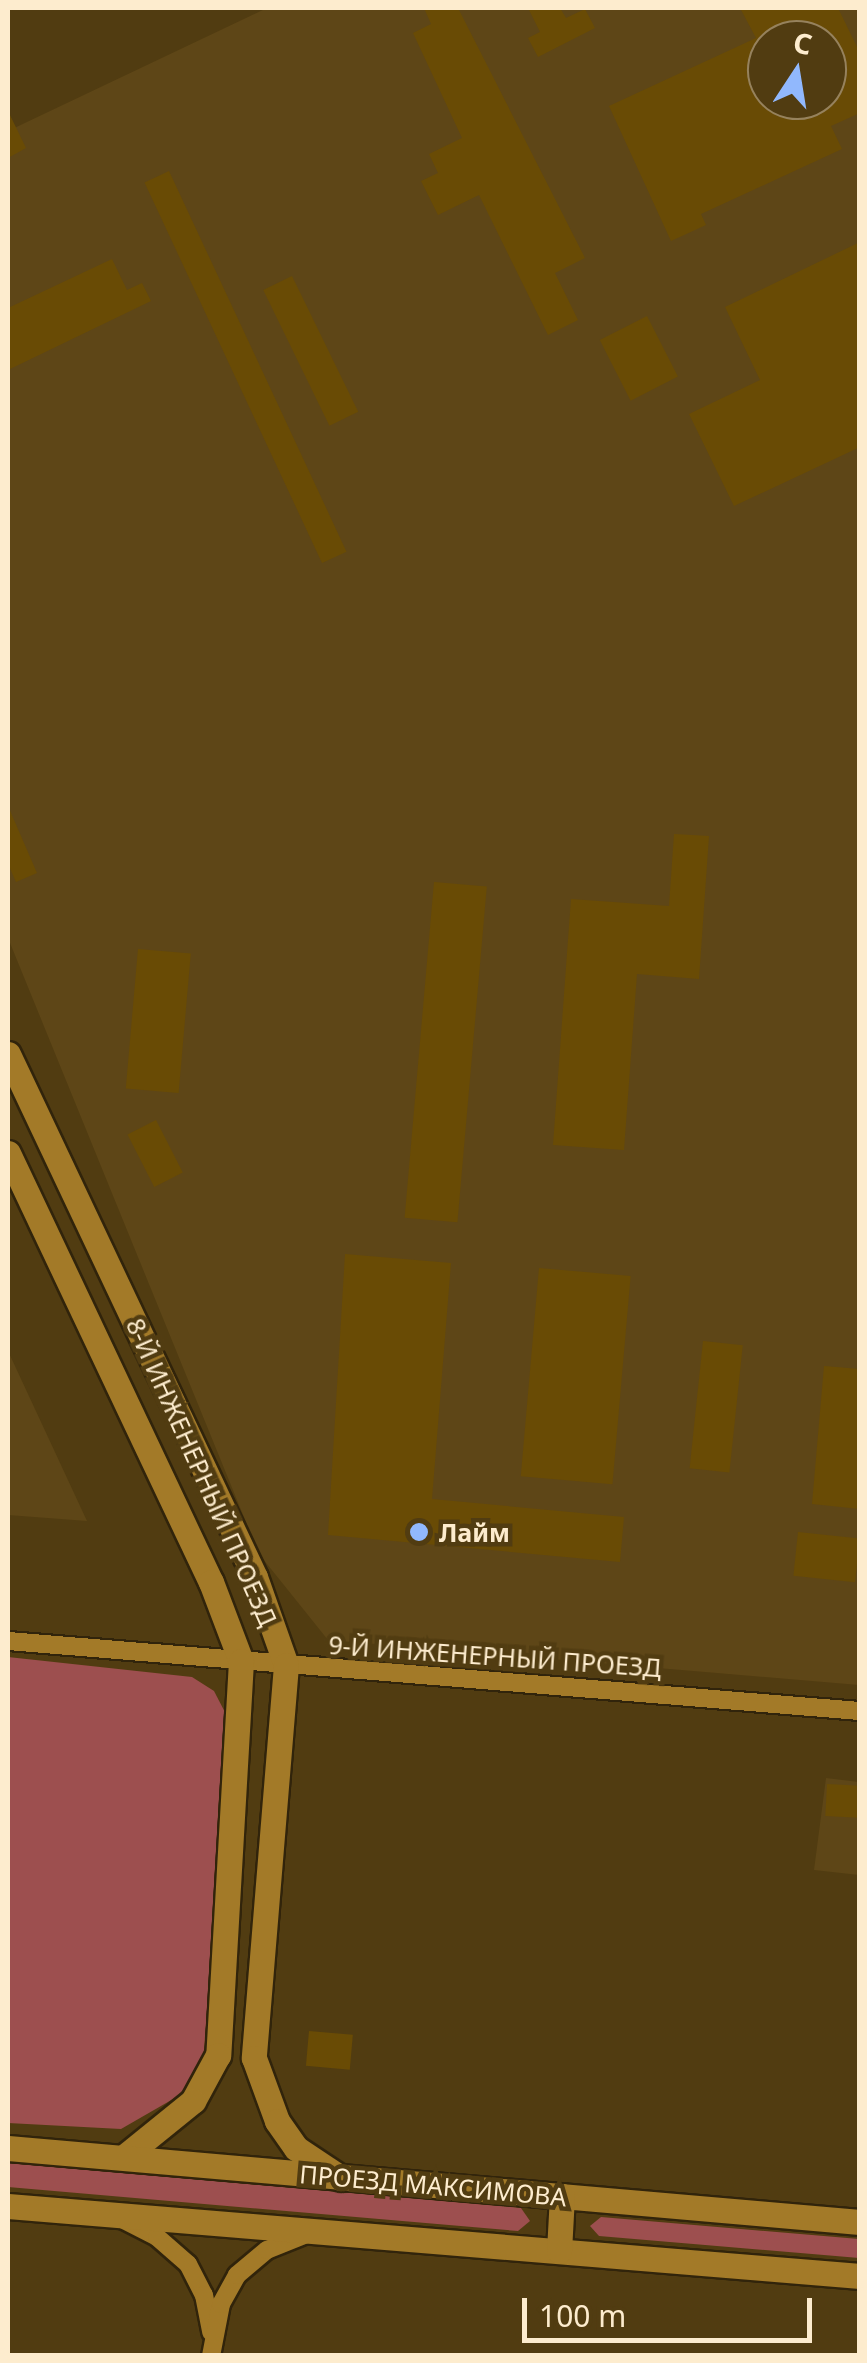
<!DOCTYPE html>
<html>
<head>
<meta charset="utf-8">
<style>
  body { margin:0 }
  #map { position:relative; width:867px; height:2363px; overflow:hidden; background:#513c11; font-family:"Noto Sans",sans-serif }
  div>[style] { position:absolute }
  .built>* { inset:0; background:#5e4617 }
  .green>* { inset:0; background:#9d4f4f }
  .building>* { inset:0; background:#694b05; transform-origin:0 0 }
  .roads { filter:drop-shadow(2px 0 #31240b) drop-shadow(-2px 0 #31240b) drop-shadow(0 2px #31240b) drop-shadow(0 -2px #31240b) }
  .street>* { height:18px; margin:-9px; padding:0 9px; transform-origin:9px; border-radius:9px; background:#a37a28 }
  .secondary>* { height:25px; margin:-12.5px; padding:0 12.5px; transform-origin:12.5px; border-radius:12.5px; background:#a37a28 }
  .dots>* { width:28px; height:28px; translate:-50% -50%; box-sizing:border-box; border:5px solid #513c11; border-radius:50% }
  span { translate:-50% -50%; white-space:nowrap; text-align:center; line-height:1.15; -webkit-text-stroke:9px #513c11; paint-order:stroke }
  .street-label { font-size:25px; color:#fdecce }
  .poi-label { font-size:25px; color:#fdecce; font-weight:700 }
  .left { translate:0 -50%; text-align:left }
  .frame { position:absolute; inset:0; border:10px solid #fdecce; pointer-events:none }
  .north { position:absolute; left:747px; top:20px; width:100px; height:100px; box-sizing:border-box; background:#513c11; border:2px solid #96825d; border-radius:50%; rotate:12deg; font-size:28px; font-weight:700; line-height:40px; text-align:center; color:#fdecce }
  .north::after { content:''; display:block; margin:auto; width:35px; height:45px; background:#91b8fd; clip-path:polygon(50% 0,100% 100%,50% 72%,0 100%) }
  .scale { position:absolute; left:522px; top:2298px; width:290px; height:45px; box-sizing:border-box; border:5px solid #fdecce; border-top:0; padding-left:12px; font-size:30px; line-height:35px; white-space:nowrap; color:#fdecce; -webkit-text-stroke:8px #513c11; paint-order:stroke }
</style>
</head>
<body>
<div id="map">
  <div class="built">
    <div style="clip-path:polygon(evenodd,267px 8px,859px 8px,859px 1685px,328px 1640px,259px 1554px,8px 938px,8px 131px,267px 8px,767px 40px,827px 40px,827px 100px,767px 100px,767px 40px)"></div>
    <div style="clip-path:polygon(8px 1351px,87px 1521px,8px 1515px)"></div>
    <div style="clip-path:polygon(826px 1778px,859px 1782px,859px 1875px,814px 1870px)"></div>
  </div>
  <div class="green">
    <div style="clip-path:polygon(8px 1657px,192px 1677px,214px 1691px,229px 1720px,203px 2063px,187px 2091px,121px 2129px,8px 2123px)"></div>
    <div style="clip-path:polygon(8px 2163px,521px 2208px,530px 2221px,518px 2231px,8px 2187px)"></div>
    <div style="clip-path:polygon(601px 2217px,859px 2239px,859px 2258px,599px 2236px,590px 2226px)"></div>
  </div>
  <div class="building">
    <div style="clip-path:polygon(424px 8px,458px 8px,585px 258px,555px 273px,578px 320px,548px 335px,479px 195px,438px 215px,421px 181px,438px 173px,429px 154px,462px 138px,413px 33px,431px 24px)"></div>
    <div style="clip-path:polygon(528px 8px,560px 8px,566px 18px,585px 9px,595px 28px,538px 57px,528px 38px,540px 32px)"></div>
    <div style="clip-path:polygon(evenodd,740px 8px,838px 8px,860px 53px,860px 113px,831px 126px,842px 149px,701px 214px,706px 225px,671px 241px,609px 106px,756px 38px,740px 8px,767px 40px,827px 40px,827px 100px,767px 100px,767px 40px)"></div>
    <div style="clip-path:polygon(8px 111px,26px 148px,8px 158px)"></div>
    <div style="left:169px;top:171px;width:420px;height:27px;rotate:65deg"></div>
    <div style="clip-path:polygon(860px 242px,860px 447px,734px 506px,689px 414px,760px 380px,725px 307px)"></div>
    <div style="clip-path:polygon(112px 259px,127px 290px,142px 283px,151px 301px,8px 370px,8px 308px)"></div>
    <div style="left:292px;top:276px;width:151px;height:32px;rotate:64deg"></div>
    <div style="left:647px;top:316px;width:68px;height:53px;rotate:63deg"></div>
    <div style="clip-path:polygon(8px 806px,37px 873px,16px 882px,8px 864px)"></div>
    <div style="clip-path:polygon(674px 834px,709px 836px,699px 979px,637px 974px,624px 1150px,553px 1145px,571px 899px,669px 906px)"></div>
    <div style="left:434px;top:882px;width:53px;height:337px;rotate:5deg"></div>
    <div style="left:138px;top:949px;width:53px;height:140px;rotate:5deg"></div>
    <div style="left:156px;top:1120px;width:59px;height:32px;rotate:63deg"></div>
    <div style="clip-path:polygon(345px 1254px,451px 1263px,432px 1499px,624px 1517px,620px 1562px,328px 1535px)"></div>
    <div style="left:539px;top:1268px;width:92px;height:209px;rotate:5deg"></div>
    <div style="left:703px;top:1341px;width:40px;height:128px;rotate:6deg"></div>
    <div style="clip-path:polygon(824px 1366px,860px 1369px,860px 1509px,812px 1504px)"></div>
    <div style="left:798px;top:1532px;width:62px;height:44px;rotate:6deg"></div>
    <div style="left:827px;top:1784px;width:33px;height:32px;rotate:3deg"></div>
    <div style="left:309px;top:2031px;width:44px;height:35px;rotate:5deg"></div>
  </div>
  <div class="roads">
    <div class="street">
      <div style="left:8px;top:1641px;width:855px;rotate:4.7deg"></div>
      <div style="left:122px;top:2219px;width:39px;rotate:27deg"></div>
      <div style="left:157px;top:2237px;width:41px;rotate:41.1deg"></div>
      <div style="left:188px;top:2264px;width:35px;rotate:63deg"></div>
      <div style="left:204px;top:2295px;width:38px;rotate:79deg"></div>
      <div style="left:211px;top:2356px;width:53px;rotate:-79.1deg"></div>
      <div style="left:221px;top:2304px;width:33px;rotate:-61deg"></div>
      <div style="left:237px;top:2275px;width:39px;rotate:-40deg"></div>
      <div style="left:267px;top:2250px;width:45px;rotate:-22deg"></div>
    </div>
    <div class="secondary">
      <div style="left:8px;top:1054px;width:578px;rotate:64.72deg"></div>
      <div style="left:255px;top:1577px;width:93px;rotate:70.6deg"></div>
      <div style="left:286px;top:1665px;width:394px;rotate:94.7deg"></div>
      <div style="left:254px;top:2058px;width:67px;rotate:69.9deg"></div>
      <div style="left:277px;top:2121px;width:33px;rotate:55deg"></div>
      <div style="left:296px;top:2148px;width:54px;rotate:33.7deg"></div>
      <div style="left:8px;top:1153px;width:475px;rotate:64.7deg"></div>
      <div style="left:211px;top:1582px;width:85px;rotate:69.2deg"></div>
      <div style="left:241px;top:1661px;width:395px;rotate:93.3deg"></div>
      <div style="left:218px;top:2055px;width:52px;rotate:118.5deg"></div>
      <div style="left:193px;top:2101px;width:87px;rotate:141deg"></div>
      <div style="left:8px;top:2148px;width:855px;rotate:4.96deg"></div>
      <div style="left:8px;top:2206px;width:855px;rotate:4.7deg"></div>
      <div style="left:559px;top:2251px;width:55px;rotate:-86.9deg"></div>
    </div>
  </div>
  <div class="dots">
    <div style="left:419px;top:1532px;background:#91b8fd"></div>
  </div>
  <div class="street-label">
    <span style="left:202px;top:1472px;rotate:66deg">8-Й ИНЖЕНЕРНЫЙ ПРОЕЗД</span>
    <span style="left:495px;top:1656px;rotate:4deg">9-Й ИНЖЕНЕРНЫЙ ПРОЕЗД</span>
    <span style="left:433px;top:2185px;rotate:5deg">ПРОЕЗД МАКСИМОВА</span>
  </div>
  <div class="poi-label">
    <span class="left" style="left:439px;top:1532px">Лайм</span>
  </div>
  <div class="frame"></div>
  <div class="north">С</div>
  <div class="scale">100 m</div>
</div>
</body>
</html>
